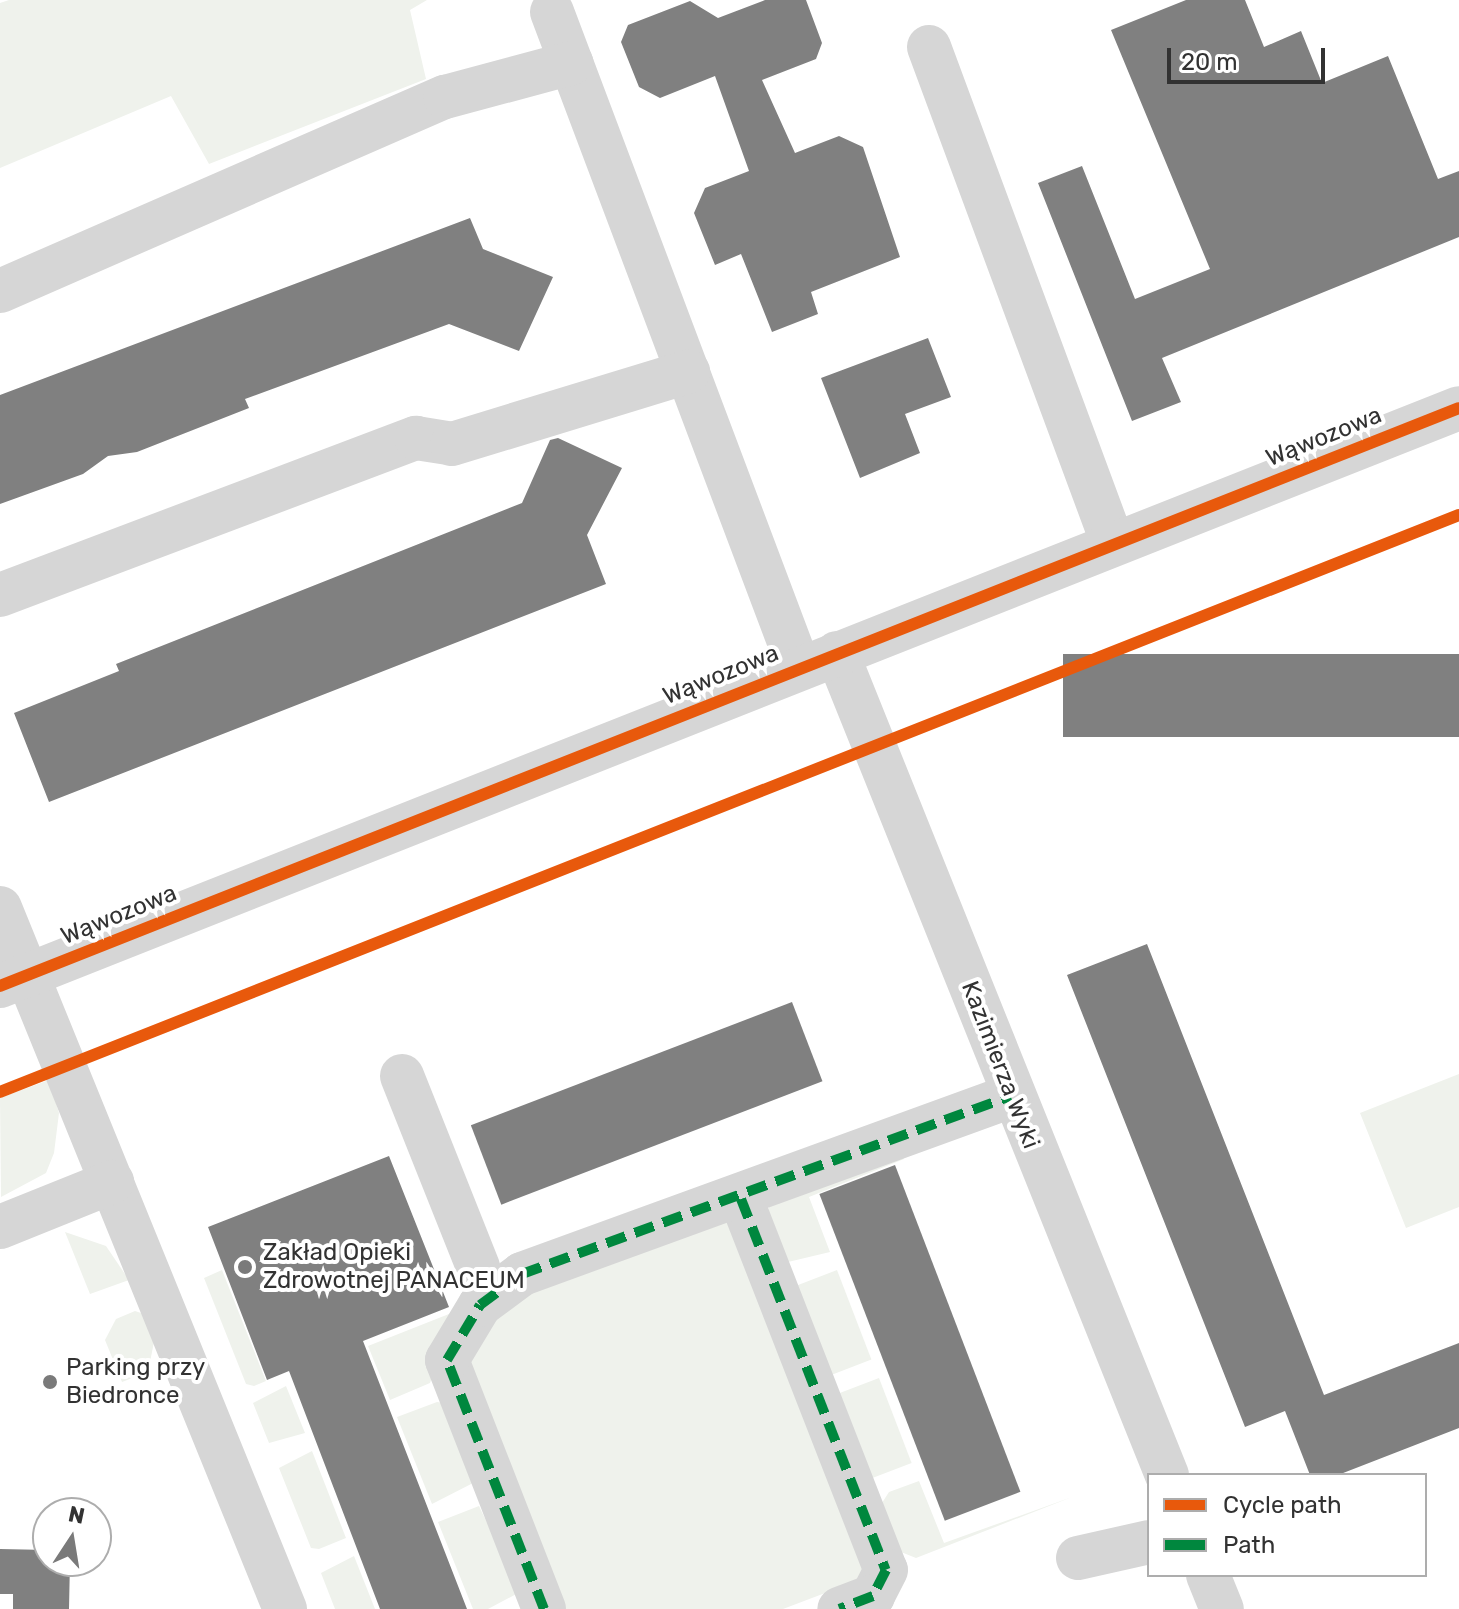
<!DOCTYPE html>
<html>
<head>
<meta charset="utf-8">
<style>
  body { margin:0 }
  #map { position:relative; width:1459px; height:1609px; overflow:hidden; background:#fff; font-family:Rubik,sans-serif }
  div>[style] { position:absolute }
  .green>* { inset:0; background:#eff2ec; transform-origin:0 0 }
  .building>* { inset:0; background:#808080; transform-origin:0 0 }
  .minor>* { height:44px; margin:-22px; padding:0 22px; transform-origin:22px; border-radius:22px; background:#d6d6d6 }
  .quiet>* { height:10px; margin-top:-5px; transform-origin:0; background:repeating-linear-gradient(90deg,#00873e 0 20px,transparent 0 30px) }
  .cycleway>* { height:12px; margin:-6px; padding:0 6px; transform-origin:6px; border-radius:6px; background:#e8590c }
  .dots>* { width:22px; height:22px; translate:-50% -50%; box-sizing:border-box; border:4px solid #fff; border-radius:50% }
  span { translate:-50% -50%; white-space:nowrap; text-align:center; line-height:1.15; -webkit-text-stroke:8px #fff; paint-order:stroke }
  .street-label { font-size:24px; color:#323232 }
  .poi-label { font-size:24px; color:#323232 }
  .left { translate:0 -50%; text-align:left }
  .legend { position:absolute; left:1147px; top:1473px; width:280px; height:104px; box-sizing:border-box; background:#fff; border:2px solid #adadad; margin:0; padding:10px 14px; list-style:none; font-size:24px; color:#323232 }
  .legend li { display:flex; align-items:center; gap:16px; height:40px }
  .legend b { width:40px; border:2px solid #adadad }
  .north { position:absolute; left:32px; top:1497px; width:80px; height:80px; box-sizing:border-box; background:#fff; border:2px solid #adadad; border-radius:50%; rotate:12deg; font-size:22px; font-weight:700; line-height:32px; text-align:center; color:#323232 }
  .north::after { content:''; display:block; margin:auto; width:28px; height:36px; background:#7a7a7a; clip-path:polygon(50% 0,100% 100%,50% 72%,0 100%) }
  .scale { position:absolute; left:1167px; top:48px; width:158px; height:36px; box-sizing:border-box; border:4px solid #323232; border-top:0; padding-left:10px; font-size:24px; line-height:28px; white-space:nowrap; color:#323232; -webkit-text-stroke:6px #fff; paint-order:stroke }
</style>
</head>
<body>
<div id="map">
  <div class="green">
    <div style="clip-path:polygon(9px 0,427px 0,410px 10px,426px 79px,209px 164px,171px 96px,0 168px,0 3px)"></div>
    <div style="clip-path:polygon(1459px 1074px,1459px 1207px,1406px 1228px,1360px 1113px)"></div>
    <div style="clip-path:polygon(49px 1080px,59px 1113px,54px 1153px,46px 1173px,1px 1197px,0 1098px)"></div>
    <div style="clip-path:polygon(896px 1141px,904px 1159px,809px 1197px,830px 1252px,788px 1262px,768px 1209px,780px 1186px)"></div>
    <div style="clip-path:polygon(732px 1215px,869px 1565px,862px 1579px,783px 1609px,563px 1609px,465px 1358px,511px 1297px)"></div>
    <div style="clip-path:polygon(65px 1232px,106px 1246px,129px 1280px,90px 1294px)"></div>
    <div style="clip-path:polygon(222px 1270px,266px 1381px,254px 1386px,246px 1384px,204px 1278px)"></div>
    <div style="left:837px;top:1270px;width:96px;height:43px;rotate:69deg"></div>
    <div style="clip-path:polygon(135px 1311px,144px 1314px,154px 1342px,148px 1372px,122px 1382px,105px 1340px,116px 1319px)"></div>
    <div style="clip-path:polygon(454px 1312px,430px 1383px,390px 1400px,368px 1346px)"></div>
    <div style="left:879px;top:1378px;width:91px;height:42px;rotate:69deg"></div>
    <div style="clip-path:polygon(286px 1386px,305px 1433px,269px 1443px,253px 1403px)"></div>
    <div style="clip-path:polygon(437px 1402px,444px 1403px,475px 1482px,432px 1504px,397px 1417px)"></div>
    <div style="clip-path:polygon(312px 1451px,346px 1538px,319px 1549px,311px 1548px,279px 1468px)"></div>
    <div style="clip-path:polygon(919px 1481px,944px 1543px,1072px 1497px,916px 1558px,901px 1552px,880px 1506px,889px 1492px)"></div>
    <div style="clip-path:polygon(479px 1506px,520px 1592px,488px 1609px,473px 1609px,438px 1522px)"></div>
    <div style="clip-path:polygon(354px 1556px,375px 1609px,335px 1609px,321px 1573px)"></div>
  </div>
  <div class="building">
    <div style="clip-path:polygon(765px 0,806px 0,822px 43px,816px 59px,762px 80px,795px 153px,839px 136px,863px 147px,900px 257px,811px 292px,818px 314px,772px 332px,741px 254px,715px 265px,694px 213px,705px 188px,749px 171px,715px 76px,660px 98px,639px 87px,621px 42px,628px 25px,690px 1px,718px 18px)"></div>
    <div style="clip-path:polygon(1186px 0,1245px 0,1264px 47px,1301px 31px,1322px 83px,1388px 56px,1438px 179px,1459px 171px,1459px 237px,1162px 358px,1181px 402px,1132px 421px,1038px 183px,1082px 166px,1135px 299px,1210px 269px,1111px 30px)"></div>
    <div style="clip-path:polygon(470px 218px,483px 249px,553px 277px,519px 351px,449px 324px,245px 399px,249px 408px,137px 452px,108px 456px,83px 474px,0 504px,0 395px)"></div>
    <div style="clip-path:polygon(928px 338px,951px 397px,905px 414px,920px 453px,860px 478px,821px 378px)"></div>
    <div style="clip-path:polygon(558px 438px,622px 468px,587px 535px,606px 584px,49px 802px,14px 713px,119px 671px,116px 664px,522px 503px,550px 440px)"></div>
    <div style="left:1459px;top:654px;width:83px;height:396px;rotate:90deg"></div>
    <div style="clip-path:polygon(1147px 944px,1324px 1395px,1459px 1343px,1459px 1428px,1338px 1475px,1310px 1475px,1285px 1411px,1245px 1427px,1067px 975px)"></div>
    <div style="left:792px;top:1002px;width:85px;height:344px;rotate:69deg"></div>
    <div style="clip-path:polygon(389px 1156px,449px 1307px,363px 1341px,467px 1609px,380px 1609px,289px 1371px,267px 1380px,208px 1227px)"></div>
    <div style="left:895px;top:1165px;width:350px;height:81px;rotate:69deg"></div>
    <div style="clip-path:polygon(0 1549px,48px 1550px,48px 1561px,70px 1561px,69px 1609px,13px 1609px,13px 1594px,0 1594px)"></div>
  </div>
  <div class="minor">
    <div style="left:552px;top:12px;width:701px;rotate:69.37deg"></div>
    <div style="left:929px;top:47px;width:530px;rotate:69.68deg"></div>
    <div style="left:0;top:291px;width:485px;rotate:-23.6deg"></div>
    <div style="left:445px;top:97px;width:131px;rotate:-15deg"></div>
    <div style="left:0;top:595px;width:445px;rotate:-20.7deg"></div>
    <div style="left:416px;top:438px;width:36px;rotate:9deg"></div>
    <div style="left:452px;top:444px;width:247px;rotate:-17deg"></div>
    <div style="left:837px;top:653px;width:886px;rotate:68.13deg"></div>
    <div style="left:0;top:908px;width:757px;rotate:67.88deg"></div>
    <div style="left:0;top:986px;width:1569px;rotate:-21.61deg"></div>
    <div style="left:402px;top:1076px;width:206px;rotate:68.3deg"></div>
    <div style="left:741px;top:1199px;width:398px;rotate:68.7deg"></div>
    <div style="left:886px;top:1570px;width:29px;rotate:117deg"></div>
    <div style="left:873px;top:1596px;width:36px;rotate:159deg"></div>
    <div style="left:0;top:1227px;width:121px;rotate:-21.9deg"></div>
    <div style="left:1078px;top:1558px;width:73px;rotate:-12.7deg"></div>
    <div style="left:1208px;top:1575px;width:37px;rotate:68deg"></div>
    <div style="left:544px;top:1609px;width:267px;rotate:-111.3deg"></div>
    <div style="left:447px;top:1360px;width:64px;rotate:-59deg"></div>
    <div style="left:480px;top:1305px;width:52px;rotate:-36.4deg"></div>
    <div style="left:522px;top:1274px;width:520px;rotate:-20deg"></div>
  </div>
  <div class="quiet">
    <div style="left:741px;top:1199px;width:398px;rotate:68.7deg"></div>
    <div style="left:886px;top:1570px;width:29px;rotate:117deg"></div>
    <div style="left:873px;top:1596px;width:36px;rotate:159deg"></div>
    <div style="left:544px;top:1609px;width:267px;rotate:-111.3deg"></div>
    <div style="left:447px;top:1360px;width:64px;rotate:-59deg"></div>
    <div style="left:480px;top:1305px;width:52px;rotate:-36.4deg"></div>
    <div style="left:522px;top:1274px;width:520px;rotate:-20deg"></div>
  </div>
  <div class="cycleway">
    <div style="left:0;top:986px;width:1569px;rotate:-21.61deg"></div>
    <div style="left:0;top:1092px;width:1569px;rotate:-21.58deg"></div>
  </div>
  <div class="dots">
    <div style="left:245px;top:1267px;background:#7a7a7a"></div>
    <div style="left:50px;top:1382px;background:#7a7a7a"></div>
  </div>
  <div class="street-label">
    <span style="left:1324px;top:437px;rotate:-22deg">Wąwozowa</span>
    <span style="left:721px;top:675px;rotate:-22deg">Wąwozowa</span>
    <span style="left:119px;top:915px;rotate:-22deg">Wąwozowa</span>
    <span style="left:1000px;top:1065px;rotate:69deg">Kazimierza Wyki</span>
  </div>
  <div class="poi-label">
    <span class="left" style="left:263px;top:1267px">Zakład Opieki<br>Zdrowotnej PANACEUM</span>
    <span class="left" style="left:66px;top:1382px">Parking przy<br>Biedronce</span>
  </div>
  <ul class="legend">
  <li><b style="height:10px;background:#e8590c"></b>Cycle path</li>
  <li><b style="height:10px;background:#00873e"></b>Path</li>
  </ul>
  <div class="north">N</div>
  <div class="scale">20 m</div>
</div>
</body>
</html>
